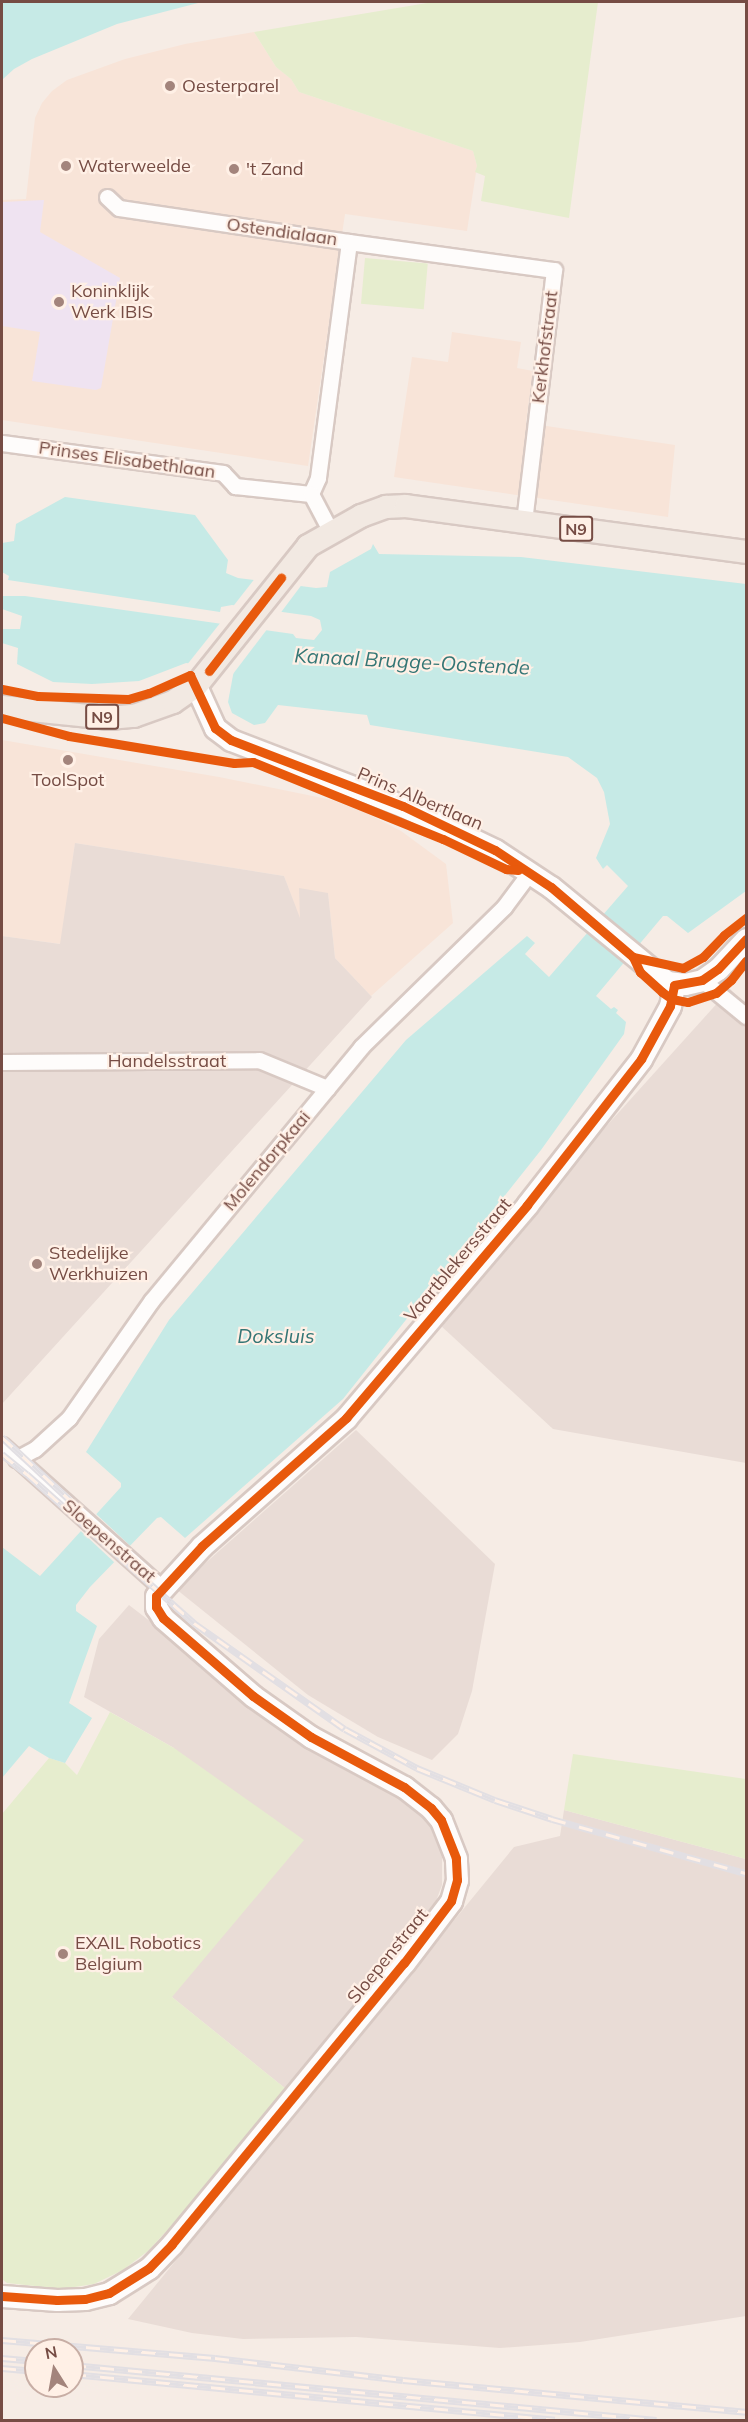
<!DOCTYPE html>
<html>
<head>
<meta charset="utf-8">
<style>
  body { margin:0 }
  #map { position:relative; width:748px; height:2422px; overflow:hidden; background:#f6ece5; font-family:Mulish,sans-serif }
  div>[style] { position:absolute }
  .residential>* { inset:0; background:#f8e4d8 }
  .industrial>* { inset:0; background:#e9dcd6 }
  .education>* { inset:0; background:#efe3f1 }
  .green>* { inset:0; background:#e6edce; transform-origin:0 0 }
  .water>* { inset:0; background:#c6eae6 }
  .pier>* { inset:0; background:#f6ece5; transform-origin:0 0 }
  .roads { filter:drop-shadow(2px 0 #d8c9c3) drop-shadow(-2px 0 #d8c9c3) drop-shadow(0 2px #d8c9c3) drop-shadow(0 -2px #d8c9c3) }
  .street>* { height:15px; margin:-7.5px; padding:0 7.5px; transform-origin:7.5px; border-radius:7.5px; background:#fefcfb }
  .secondary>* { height:21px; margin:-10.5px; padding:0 10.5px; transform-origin:10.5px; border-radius:10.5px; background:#fefcfb }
  .primary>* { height:22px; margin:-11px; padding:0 11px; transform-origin:11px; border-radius:11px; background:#f2e9e2 }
  .rail>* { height:7px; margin-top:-3.5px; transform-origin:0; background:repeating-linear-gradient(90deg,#fff0e6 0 14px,#e2dfe3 0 28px); box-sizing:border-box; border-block:2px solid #e2dfe3 }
  .cycleway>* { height:9px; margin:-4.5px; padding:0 4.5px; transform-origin:4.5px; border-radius:4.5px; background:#e8590c }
  .dots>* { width:16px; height:16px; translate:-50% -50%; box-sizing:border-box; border:3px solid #fff0e6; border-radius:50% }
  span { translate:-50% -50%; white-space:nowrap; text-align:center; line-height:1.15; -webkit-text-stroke:4.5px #fff0e6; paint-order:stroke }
  .shield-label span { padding:2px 4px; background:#fff0e6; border:2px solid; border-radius:4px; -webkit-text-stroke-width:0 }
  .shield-label { font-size:16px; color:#764c44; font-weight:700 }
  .poi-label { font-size:18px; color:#764c44 }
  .left { translate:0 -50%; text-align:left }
  .street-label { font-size:18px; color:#764c44 }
  .water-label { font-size:20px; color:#347675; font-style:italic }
  .frame { position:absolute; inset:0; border:3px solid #764c44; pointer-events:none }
  .north { position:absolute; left:24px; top:2338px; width:60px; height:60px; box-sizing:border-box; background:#fff0e6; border:2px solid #c8aea5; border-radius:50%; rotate:349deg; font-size:16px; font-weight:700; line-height:24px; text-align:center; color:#764c44 }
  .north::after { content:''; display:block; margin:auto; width:21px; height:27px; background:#a3847c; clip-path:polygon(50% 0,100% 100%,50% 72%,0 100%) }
</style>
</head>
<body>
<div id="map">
  <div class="residential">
    <div style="clip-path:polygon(254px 32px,276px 67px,291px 79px,299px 92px,473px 151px,477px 166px,467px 231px,345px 214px,308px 466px,2px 420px,2px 200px,26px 199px,35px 118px,42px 103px,52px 91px,67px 80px,125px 59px,185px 44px)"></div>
    <div style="clip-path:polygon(452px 332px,521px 342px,517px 368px,533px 371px,526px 423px,675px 445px,668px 517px,394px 477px,412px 357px,448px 362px)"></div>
    <div style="clip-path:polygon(2px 740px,219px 777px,332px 800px,366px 813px,401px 831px,446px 864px,453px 923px,371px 996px,335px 958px,328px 893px,300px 920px,284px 876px,75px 843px,61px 944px,2px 936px)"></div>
  </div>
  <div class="industrial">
    <div style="clip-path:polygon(75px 843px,284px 876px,300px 918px,299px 888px,328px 893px,335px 958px,372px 997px,2px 1404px,2px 936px,60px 944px)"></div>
    <div style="clip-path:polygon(730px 989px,746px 1004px,746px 1463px,553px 1429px,440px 1325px,583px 1152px)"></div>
    <div style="clip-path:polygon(356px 1430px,495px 1564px,472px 1691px,458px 1734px,432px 1760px,378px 1737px,308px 1695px,176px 1589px)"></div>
    <div style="clip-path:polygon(129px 1605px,310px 1745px,403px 1795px,422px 1811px,436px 1834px,442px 1857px,442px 1885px,433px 1909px,286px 2089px,172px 1997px,174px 1748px,84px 1697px,99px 1639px)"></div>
    <div style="clip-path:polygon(564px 1810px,746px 1859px,746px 2316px,580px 2342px,500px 2348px,356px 2337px,243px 2339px,192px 2333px,128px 2319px,514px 1847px,560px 1836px)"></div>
  </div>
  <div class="education">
    <div style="clip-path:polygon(44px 200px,40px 232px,120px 278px,101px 388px,96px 390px,32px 381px,40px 332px,2px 326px,2px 202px)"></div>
  </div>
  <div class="green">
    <div style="clip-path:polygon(433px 2px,598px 2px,569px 218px,481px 201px,485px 176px,475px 172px,477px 166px,473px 151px,299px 92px,291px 79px,276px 67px,254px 32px)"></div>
    <div style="left:365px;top:258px;width:63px;height:46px;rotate:5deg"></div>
    <div style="clip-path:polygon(110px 1712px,174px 1748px,304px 1840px,172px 1997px,286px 2089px,174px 2223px,148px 2251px,123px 2270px,94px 2284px,62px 2289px,7px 2283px,2px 2279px,2px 1814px,49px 1758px,65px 1763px,77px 1775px)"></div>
    <div style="clip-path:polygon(573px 1754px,746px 1779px,746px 1859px,564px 1810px)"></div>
  </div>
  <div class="water">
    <div style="clip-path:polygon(2px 2px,202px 2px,117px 24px,32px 59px,14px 69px,3px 79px,2px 85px)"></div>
    <div style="clip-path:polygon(65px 497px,195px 515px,228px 560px,226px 573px,238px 578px,316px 588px,327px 587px,330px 572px,371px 549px,373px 544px,379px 554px,521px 557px,746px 584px,746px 891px,688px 933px,667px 916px,663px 916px,596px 996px,611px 1009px,614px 1007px,618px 1010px,616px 1013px,626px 1022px,624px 1034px,541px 1150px,343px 1399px,185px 1538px,161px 1517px,157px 1518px,90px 1587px,76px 1605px,76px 1611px,97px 1626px,69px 1703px,92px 1718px,65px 1763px,49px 1758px,29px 1746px,2px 1778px,2px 1547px,40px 1576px,121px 1487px,121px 1483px,86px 1452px,169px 1320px,406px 1040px,527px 936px,535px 943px,525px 954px,549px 977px,628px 886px,607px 865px,603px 869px,596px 858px,610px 824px,604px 792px,597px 778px,568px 757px,370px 725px,367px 715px,278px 705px,265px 723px,254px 725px,232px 713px,228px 702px,234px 670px,186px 663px,139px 681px,92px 684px,53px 682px,17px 664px,18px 648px,2px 643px,2px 629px,20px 629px,22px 616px,2px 609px,2px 596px,25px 596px,293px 634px,296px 638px,314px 640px,322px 630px,320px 620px,311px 616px,232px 605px,221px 607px,220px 612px,8px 580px,9px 576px,2px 572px,2px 543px,14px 541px,16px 524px)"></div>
  </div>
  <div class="pier">
    <div style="clip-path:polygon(256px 577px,303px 583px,279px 615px,231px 609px)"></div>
    <div style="clip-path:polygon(221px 622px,268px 628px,233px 674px,186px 666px)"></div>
    <div style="left:94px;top:1512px;width:52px;height:23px;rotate:43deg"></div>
  </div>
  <div class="roads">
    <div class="street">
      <div style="left:107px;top:197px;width:16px;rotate:43deg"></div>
      <div style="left:119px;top:208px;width:232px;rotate:8.4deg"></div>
      <div style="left:349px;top:242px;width:238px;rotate:97.5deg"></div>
      <div style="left:318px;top:478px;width:17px;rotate:114deg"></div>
      <div style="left:349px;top:242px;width:207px;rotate:7.8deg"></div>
      <div style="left:554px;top:270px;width:254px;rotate:96.8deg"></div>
      <div style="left:2px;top:443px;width:223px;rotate:7.7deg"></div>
      <div style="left:223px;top:473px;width:18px;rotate:47deg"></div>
      <div style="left:235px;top:486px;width:76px;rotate:6deg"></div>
      <div style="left:311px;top:494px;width:43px;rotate:62.2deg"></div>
      <div style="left:702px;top:980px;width:57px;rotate:39.3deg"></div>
      <div style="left:2px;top:1062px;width:257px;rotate:-0.4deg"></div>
      <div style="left:259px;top:1060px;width:74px;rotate:22.4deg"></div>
      <div style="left:2px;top:1445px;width:216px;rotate:41.8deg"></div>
      <div style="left:16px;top:1459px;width:21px;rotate:-28deg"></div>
      <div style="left:35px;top:1449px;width:46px;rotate:-42.4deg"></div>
      <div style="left:69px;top:1418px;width:144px;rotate:-54.9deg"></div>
      <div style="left:152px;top:1300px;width:328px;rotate:-50.4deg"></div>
      <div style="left:361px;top:1047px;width:200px;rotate:-44.4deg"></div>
      <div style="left:504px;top:907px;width:44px;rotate:-53.4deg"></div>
    </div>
    <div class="secondary">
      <div style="left:196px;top:686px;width:46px;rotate:65.7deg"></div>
      <div style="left:215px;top:728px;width:20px;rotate:37deg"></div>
      <div style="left:231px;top:740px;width:184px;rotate:21deg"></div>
      <div style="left:403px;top:806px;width:102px;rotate:25.6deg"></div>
      <div style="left:495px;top:850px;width:67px;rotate:33.5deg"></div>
      <div style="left:551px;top:887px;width:150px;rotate:39.3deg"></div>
      <div style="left:667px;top:982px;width:18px;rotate:6deg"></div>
      <div style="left:685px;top:984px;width:17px;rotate:-13deg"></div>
      <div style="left:702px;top:980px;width:19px;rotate:-35deg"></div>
      <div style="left:718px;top:969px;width:41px;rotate:-47deg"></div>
      <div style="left:2px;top:2296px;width:55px;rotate:4.2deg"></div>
      <div style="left:57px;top:2300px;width:28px;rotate:-2deg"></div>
      <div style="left:85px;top:2299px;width:25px;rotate:-14deg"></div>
      <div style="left:109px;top:2293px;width:47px;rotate:-32deg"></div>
      <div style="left:149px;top:2268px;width:33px;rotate:-46deg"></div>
      <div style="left:172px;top:2244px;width:364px;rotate:-50.5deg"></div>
      <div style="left:404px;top:1963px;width:78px;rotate:-52.8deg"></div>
      <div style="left:451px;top:1901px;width:22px;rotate:-74deg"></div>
      <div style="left:457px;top:1880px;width:22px;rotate:-93deg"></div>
      <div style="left:456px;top:1858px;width:41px;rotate:-111.5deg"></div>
      <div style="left:441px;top:1820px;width:16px;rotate:-130deg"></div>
      <div style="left:431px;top:1808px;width:34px;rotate:-142deg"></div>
      <div style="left:404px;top:1787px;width:106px;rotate:-151.7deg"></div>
      <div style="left:311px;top:1737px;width:71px;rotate:-144.7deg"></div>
      <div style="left:253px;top:1696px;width:119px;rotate:-139.1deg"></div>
      <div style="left:163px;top:1618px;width:13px;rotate:-122deg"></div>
      <div style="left:156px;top:1607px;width:11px;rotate:-90deg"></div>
      <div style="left:156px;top:1596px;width:68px;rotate:-47.4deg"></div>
      <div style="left:202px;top:1546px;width:193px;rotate:-41.6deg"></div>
      <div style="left:346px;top:1418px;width:280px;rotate:-49.6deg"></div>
      <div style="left:527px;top:1205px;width:185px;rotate:-52deg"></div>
      <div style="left:641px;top:1059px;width:60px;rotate:-61.3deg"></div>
      <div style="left:670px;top:1006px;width:21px;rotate:-79deg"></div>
    </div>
    <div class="primary">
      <div style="left:2px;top:707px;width:108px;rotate:5.9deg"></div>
      <div style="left:109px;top:718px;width:25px;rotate:-5deg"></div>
      <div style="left:134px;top:716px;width:41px;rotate:-19.7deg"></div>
      <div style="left:173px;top:702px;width:28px;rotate:-35deg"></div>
      <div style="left:196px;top:686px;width:179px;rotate:-51.3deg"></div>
      <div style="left:308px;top:546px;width:61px;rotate:-29.5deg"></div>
      <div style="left:361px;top:516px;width:27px;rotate:-20deg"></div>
      <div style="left:386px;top:507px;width:20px;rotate:-3deg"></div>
      <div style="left:406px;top:506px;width:343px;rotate:7.7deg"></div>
    </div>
  </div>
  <div class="rail">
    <div style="left:2px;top:1437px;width:98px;rotate:42.9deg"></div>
    <div style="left:2px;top:1454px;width:32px;rotate:39deg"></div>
    <div style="left:27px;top:1474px;width:224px;rotate:41.7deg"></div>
    <div style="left:194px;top:1623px;width:184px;rotate:35.1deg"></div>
    <div style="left:345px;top:1729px;width:82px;rotate:28.4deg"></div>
    <div style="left:417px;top:1768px;width:84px;rotate:22.3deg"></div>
    <div style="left:495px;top:1800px;width:60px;rotate:18.4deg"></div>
    <div style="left:552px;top:1819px;width:201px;rotate:15.6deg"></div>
    <div style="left:2px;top:2340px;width:214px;rotate:4.8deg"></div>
    <div style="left:215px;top:2358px;width:189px;rotate:6.7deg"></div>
    <div style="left:403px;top:2380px;width:344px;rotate:5.3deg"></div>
    <div style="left:2px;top:2358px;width:34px;rotate:5deg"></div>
    <div style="left:72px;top:2365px;width:587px;rotate:5.38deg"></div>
    <div style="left:2px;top:2368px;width:34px;rotate:5deg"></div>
    <div style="left:72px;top:2374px;width:485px;rotate:5.4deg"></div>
  </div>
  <div class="cycleway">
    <div style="left:209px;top:671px;width:118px;rotate:-52.3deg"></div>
    <div style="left:2px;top:689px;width:37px;rotate:11deg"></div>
    <div style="left:38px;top:696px;width:90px;rotate:1.9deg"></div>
    <div style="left:128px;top:699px;width:22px;rotate:-16deg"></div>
    <div style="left:149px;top:693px;width:45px;rotate:-23.7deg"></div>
    <div style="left:190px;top:675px;width:59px;rotate:64.7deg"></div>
    <div style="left:215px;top:728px;width:20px;rotate:37deg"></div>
    <div style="left:231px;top:740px;width:184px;rotate:21deg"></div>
    <div style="left:403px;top:806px;width:102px;rotate:25.6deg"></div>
    <div style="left:495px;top:850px;width:67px;rotate:33.5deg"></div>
    <div style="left:551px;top:887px;width:108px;rotate:40.5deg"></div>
    <div style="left:633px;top:957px;width:51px;rotate:12.4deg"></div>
    <div style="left:683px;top:968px;width:23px;rotate:-29deg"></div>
    <div style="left:703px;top:957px;width:30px;rotate:-46deg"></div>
    <div style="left:724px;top:935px;width:28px;rotate:-38deg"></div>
    <div style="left:2px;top:718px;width:69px;rotate:15deg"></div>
    <div style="left:69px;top:736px;width:167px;rotate:9.3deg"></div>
    <div style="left:234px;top:763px;width:19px;rotate:-3deg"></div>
    <div style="left:253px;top:762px;width:205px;rotate:22.1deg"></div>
    <div style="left:443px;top:839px;width:70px;rotate:25.5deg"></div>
    <div style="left:506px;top:869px;width:12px;rotate:5deg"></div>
    <div style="left:633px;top:957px;width:17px;rotate:65deg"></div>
    <div style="left:640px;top:972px;width:30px;rotate:42deg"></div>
    <div style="left:662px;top:992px;width:12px;rotate:35deg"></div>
    <div style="left:672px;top:999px;width:16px;rotate:11deg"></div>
    <div style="left:688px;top:1002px;width:29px;rotate:-18deg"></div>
    <div style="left:716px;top:993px;width:20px;rotate:-41deg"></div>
    <div style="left:731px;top:980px;width:24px;rotate:-52deg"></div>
    <div style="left:2px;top:2296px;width:55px;rotate:4.2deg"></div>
    <div style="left:57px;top:2300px;width:28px;rotate:-2deg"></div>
    <div style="left:85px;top:2299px;width:25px;rotate:-14deg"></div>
    <div style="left:109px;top:2293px;width:47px;rotate:-32deg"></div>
    <div style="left:149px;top:2268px;width:33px;rotate:-46deg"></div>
    <div style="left:172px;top:2244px;width:364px;rotate:-50.5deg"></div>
    <div style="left:404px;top:1963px;width:78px;rotate:-52.8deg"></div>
    <div style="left:451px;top:1901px;width:22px;rotate:-74deg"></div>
    <div style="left:457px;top:1880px;width:22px;rotate:-93deg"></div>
    <div style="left:456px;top:1858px;width:41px;rotate:-111.5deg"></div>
    <div style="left:441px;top:1820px;width:16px;rotate:-130deg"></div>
    <div style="left:431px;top:1808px;width:34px;rotate:-142deg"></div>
    <div style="left:404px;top:1787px;width:106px;rotate:-151.7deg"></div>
    <div style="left:311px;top:1737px;width:71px;rotate:-144.7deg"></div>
    <div style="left:253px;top:1696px;width:119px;rotate:-139.1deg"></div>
    <div style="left:163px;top:1618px;width:13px;rotate:-122deg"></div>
    <div style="left:156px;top:1607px;width:11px;rotate:-90deg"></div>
    <div style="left:156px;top:1596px;width:68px;rotate:-47.4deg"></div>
    <div style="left:202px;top:1546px;width:193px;rotate:-41.6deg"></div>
    <div style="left:346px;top:1418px;width:280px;rotate:-49.6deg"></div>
    <div style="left:527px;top:1205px;width:185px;rotate:-52deg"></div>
    <div style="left:641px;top:1059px;width:60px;rotate:-61.3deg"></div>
    <div style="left:670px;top:1006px;width:21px;rotate:-79deg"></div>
    <div style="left:674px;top:985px;width:28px;rotate:-10deg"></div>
    <div style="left:702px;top:980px;width:19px;rotate:-35deg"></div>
    <div style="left:718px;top:969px;width:41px;rotate:-47deg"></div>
  </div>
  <div class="dots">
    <div style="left:170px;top:86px;background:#a3847c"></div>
    <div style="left:66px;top:166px;background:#a3847c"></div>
    <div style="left:234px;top:169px;background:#a3847c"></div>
    <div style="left:59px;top:302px;background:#a3847c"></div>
    <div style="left:68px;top:760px;background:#a3847c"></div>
    <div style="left:37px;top:1264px;background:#a3847c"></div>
    <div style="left:63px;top:1954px;background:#a3847c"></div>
  </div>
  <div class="shield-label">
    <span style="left:576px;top:529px">N9</span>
    <span style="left:102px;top:717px">N9</span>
  </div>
  <div class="poi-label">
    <span class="left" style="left:182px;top:86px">Oesterparel</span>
    <span class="left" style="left:78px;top:166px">Waterweelde</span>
    <span class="left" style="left:246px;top:169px">'t Zand</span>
    <span class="left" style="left:71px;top:302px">Koninklijk<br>Werk IBIS</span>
    <span style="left:68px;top:780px">ToolSpot</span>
    <span class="left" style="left:49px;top:1264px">Stedelijke<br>Werkhuizen</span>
    <span class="left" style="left:75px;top:1954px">EXAIL Robotics<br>Belgium</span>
  </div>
  <div class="street-label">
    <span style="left:282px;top:232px;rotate:8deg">Ostendialaan</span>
    <span style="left:545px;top:347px;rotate:-83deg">Kerkhofstraat</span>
    <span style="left:127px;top:460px;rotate:8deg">Prinses Elisabethlaan</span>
    <span style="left:420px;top:799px;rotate:23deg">Prins Albertlaan</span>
    <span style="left:167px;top:1061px">Handelsstraat</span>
    <span style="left:267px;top:1161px;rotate:-50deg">Molendorpkaai</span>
    <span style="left:458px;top:1260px;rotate:-50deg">Vaartblekersstraat</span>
    <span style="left:109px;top:1541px;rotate:41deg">Sloepenstraat</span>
    <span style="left:388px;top:1956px;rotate:-51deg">Sloepenstraat</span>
  </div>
  <div class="water-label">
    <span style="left:412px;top:661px;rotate:3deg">Kanaal Brugge-Oostende</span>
    <span style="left:276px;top:1335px">Doksluis</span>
  </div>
  <div class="frame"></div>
  <div class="north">N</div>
</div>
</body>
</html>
